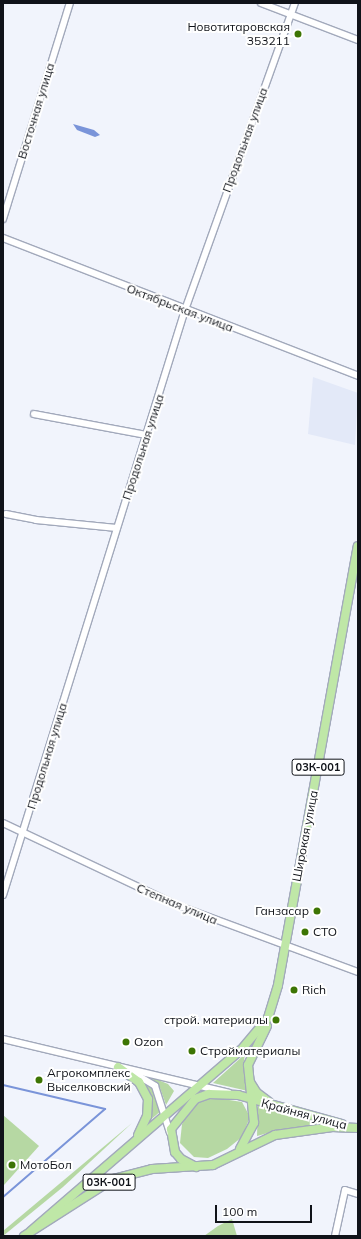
<!DOCTYPE html>
<html>
<head>
<meta charset="utf-8">
<style>
  body { margin:0 }
  #map { position:relative; width:361px; height:1239px; overflow:hidden; background:#f1f4fc; font-family:Mulish,sans-serif }
  div>[style] { position:absolute }
  .built>* { inset:0; background:#e3e9f8 }
  .green>* { inset:0; background:#b6d8a3 }
  .water>* { inset:0; background:#7a94d9 }
  .stream>* { height:2px; margin:-1px; padding:0 1px; transform-origin:1px; border-radius:1px; background:#7a94d9 }
  .roads { filter:drop-shadow(1px 0 #a2a9bb) drop-shadow(-1px 0 #a2a9bb) drop-shadow(0 1px #a2a9bb) drop-shadow(0 -1px #a2a9bb) }
  .minor>* { height:6px; margin:-3px; padding:0 3px; transform-origin:3px; border-radius:3px; background:#fff }
  .major>* { height:8px; margin:-4px; padding:0 4px; transform-origin:4px; border-radius:4px; background:#bfe7a7 }
  .dots>* { width:11px; height:11px; translate:-50% -50%; box-sizing:border-box; border:2px solid #fff; border-radius:50% }
  span { translate:-50% -50%; white-space:nowrap; text-align:center; line-height:1.15; -webkit-text-stroke:4px #fff; paint-order:stroke }
  .shield-label span { padding:1px 3px; background:#fff; border:1px solid; border-radius:3px; -webkit-text-stroke-width:0 }
  .shield-label { font-size:11px; color:#101319; font-weight:700 }
  .poi-label { font-size:12px; color:#101319 }
  .right { translate:-100% -50%; text-align:right }
  .left { translate:0 -50%; text-align:left }
  .street-label { font-size:12px; color:#101319 }
  .frame { position:absolute; inset:0; border:4px solid #101319; pointer-events:none }
  .scale { position:absolute; left:215px; top:1205px; width:97px; height:18px; box-sizing:border-box; border:2px solid #101319; border-top:0; padding-left:5px; font-size:12px; line-height:14px; white-space:nowrap; color:#101319; -webkit-text-stroke:3px #fff; paint-order:stroke }
</style>
</head>
<body>
<div id="map">
  <div class="built">
    <div style="clip-path:polygon(313px 377px,358px 393px,355px 445px,308px 434px)"></div>
  </div>
  <div class="green">
    <div style="clip-path:polygon(245px 1054px,243px 1067px,248px 1091px,213px 1083px)"></div>
    <div style="clip-path:polygon(151px 1077px,168px 1084px,174px 1091px,166px 1105px,160px 1088px)"></div>
    <div style="clip-path:polygon(144px 1080px,151px 1084px,162px 1110px,148px 1122px,149px 1093px)"></div>
    <div style="clip-path:polygon(210px 1097px,242px 1102px,250px 1117px,242px 1137px,227px 1149px,208px 1158px,194px 1157px,180px 1143px,182px 1124px,194px 1104px)"></div>
    <div style="clip-path:polygon(258px 1104px,335px 1124px,282px 1129px,257px 1136px)"></div>
    <div style="clip-path:polygon(3px 1115px,39px 1146px,4px 1185px,3px 1184px)"></div>
    <div style="clip-path:polygon(132px 1123px,63px 1187px,3px 1236px,3px 1231px)"></div>
    <div style="clip-path:polygon(232px 1219px,237px 1236px,204px 1236px,218px 1226px)"></div>
  </div>
  <div class="water">
    <div style="clip-path:polygon(73px 124px,94px 130px,100px 135px,95px 137px,77px 130px)"></div>
  </div>
  <div class="stream">
    <div style="left:3px;top:1085px;width:105px;rotate:13.2deg"></div>
    <div style="left:105px;top:1109px;width:135px;rotate:139.2deg"></div>
  </div>
  <div class="roads">
    <div class="minor">
      <div style="left:261px;top:3px;width:104px;rotate:20.9deg"></div>
      <div style="left:3px;top:219px;width:226px;rotate:-72.8deg"></div>
      <div style="left:3px;top:238px;width:381px;rotate:21.2deg"></div>
      <div style="left:34px;top:414px;width:114px;rotate:10.6deg"></div>
      <div style="left:6px;top:514px;width:31px;rotate:11deg"></div>
      <div style="left:36px;top:520px;width:81px;rotate:5.6deg"></div>
      <div style="left:3px;top:823px;width:189px;rotate:25.3deg"></div>
      <div style="left:174px;top:904px;width:196px;rotate:20.3deg"></div>
      <div style="left:3px;top:895px;width:613px;rotate:-72.72deg"></div>
      <div style="left:185px;top:310px;width:326px;rotate:-70.3deg"></div>
      <div style="left:3px;top:1039px;width:232px;rotate:13.4deg"></div>
      <div style="left:132px;top:1072px;width:27px;rotate:31deg"></div>
      <div style="left:155px;top:1086px;width:49px;rotate:72.3deg"></div>
      <div style="left:335px;top:1236px;width:47px;rotate:-77.7deg"></div>
      <div style="left:345px;top:1190px;width:14px;rotate:17deg"></div>
    </div>
    <div class="major">
      <div style="left:118px;top:1067px;width:26px;rotate:36deg"></div>
      <div style="left:139px;top:1082px;width:19px;rotate:62deg"></div>
      <div style="left:148px;top:1099px;width:17px;rotate:93deg"></div>
      <div style="left:147px;top:1116px;width:21px;rotate:115deg"></div>
      <div style="left:250px;top:1082px;width:13px;rotate:58deg"></div>
      <div style="left:257px;top:1093px;width:15px;rotate:37deg"></div>
      <div style="left:240px;top:1149px;width:30px;rotate:-62deg"></div>
      <div style="left:254px;top:1123px;width:58px;rotate:-95.9deg"></div>
      <div style="left:248px;top:1065px;width:43px;rotate:-64deg"></div>
      <div style="left:196px;top:1167px;width:17px;rotate:-152deg"></div>
      <div style="left:181px;top:1159px;width:9px;rotate:-131deg"></div>
      <div style="left:175px;top:1152px;width:23px;rotate:-100deg"></div>
      <div style="left:171px;top:1129px;width:38px;rotate:-51deg"></div>
      <div style="left:195px;top:1099px;width:15px;rotate:-20deg"></div>
      <div style="left:209px;top:1094px;width:29px;rotate:2deg"></div>
      <div style="left:238px;top:1095px;width:108px;rotate:15.6deg"></div>
      <div style="left:31px;top:1231px;width:277px;rotate:-40.8deg"></div>
      <div style="left:241px;top:1050px;width:42px;rotate:-49.8deg"></div>
      <div style="left:268px;top:1018px;width:34px;rotate:-73deg"></div>
      <div style="left:278px;top:985px;width:446px;rotate:-79.7deg"></div>
      <div style="left:24px;top:1236px;width:106px;rotate:-32.6deg"></div>
      <div style="left:113px;top:1179px;width:40px;rotate:-14.4deg"></div>
      <div style="left:152px;top:1169px;width:61px;rotate:-3.8deg"></div>
      <div style="left:213px;top:1165px;width:69px;rotate:-25.8deg"></div>
      <div style="left:275px;top:1135px;width:58px;rotate:-8deg"></div>
      <div style="left:332px;top:1127px;width:26px;rotate:2deg"></div>
    </div>
  </div>
  <div class="dots">
    <div style="left:298px;top:34px;background:#3d7504"></div>
    <div style="left:317px;top:911px;background:#3d7504"></div>
    <div style="left:305px;top:932px;background:#3d7504"></div>
    <div style="left:294px;top:990px;background:#3d7504"></div>
    <div style="left:276px;top:1020px;background:#3d7504"></div>
    <div style="left:126px;top:1042px;background:#3d7504"></div>
    <div style="left:192px;top:1051px;background:#3d7504"></div>
    <div style="left:39px;top:1080px;background:#3d7504"></div>
    <div style="left:12px;top:1165px;background:#3d7504"></div>
  </div>
  <div class="shield-label">
    <span style="left:318px;top:767px">03К-001</span>
    <span style="left:109px;top:1182px">03К-001</span>
  </div>
  <div class="poi-label">
    <span class="right" style="left:290px;top:34px">Новотитаровская<br>353211</span>
    <span class="right" style="left:309px;top:911px">Ганзасар</span>
    <span class="left" style="left:313px;top:932px">СТО</span>
    <span class="left" style="left:302px;top:990px">Rich</span>
    <span class="right" style="left:268px;top:1020px">строй. материалы</span>
    <span class="left" style="left:134px;top:1042px">Ozon</span>
    <span class="left" style="left:200px;top:1051px">Стройматериалы</span>
    <span class="left" style="left:47px;top:1080px">Агрокомплекс<br>Выселковский</span>
    <span class="left" style="left:20px;top:1165px">МотоБол</span>
  </div>
  <div class="street-label">
    <span style="left:36px;top:111px;rotate:-73deg">Восточная улица</span>
    <span style="left:245px;top:140px;rotate:-70deg">Продольная улица</span>
    <span style="left:180px;top:308px;rotate:21deg">Октябрьская улица</span>
    <span style="left:143px;top:447px;rotate:-72deg">Продольная улица</span>
    <span style="left:47px;top:756px;rotate:-73deg">Продольная улица</span>
    <span style="left:305px;top:836px;rotate:-79deg">Широкая улица</span>
    <span style="left:177px;top:904px;rotate:23deg">Степная улица</span>
    <span style="left:304px;top:1114px;rotate:15deg">Крайняя улица</span>
  </div>
  <div class="frame"></div>
  <div class="scale">100 m</div>
</div>
</body>
</html>
